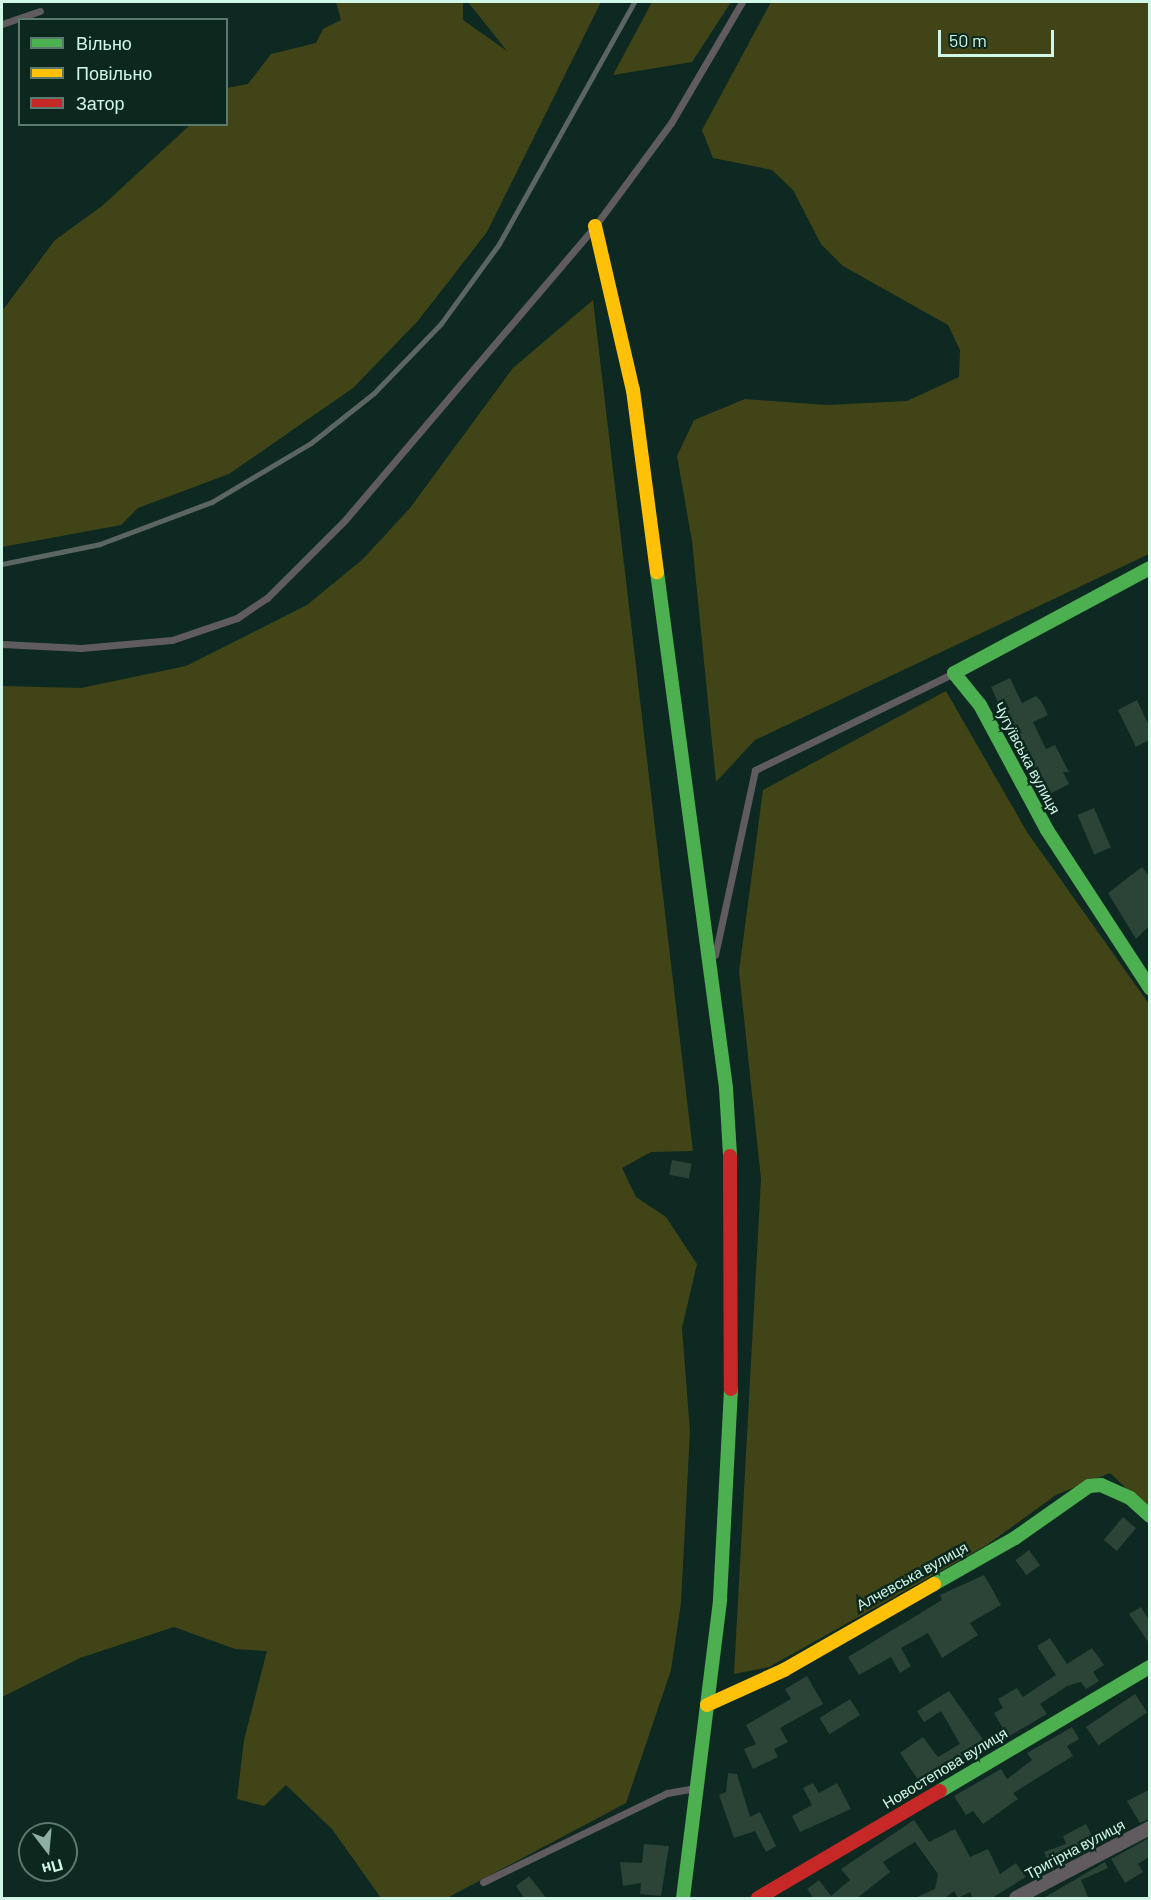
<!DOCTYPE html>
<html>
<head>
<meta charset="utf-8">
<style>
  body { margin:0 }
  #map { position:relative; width:1151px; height:1900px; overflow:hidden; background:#0e2921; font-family:Barlow,sans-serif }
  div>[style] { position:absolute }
  .green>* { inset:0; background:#404417 }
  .building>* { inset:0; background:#2c4337; transform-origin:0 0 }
  .lane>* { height:7px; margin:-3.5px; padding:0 3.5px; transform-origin:3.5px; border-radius:3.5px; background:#605b5e }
  .street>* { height:14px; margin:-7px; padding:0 7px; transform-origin:7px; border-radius:7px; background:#605b5e }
  .fast>* { height:14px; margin:-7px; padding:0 7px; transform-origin:7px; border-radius:7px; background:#4caf50 }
  .slow>* { height:14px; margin:-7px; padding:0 7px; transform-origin:7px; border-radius:7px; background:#ffc107 }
  .jam>* { height:14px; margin:-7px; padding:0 7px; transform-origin:7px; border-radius:7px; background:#c62828 }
  .rail>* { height:4.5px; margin:-2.25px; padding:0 2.25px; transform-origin:2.25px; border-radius:2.25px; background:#5b6562 }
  span { translate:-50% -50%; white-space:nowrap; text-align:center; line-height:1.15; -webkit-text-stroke:5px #0c271e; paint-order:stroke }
  .street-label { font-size:15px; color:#d0f7e7 }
  .frame { position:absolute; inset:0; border:3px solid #d0f7e7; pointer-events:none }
  .legend { position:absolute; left:18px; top:18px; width:210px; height:108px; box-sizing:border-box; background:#0c271e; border:2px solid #5a7a6e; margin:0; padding:8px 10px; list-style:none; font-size:18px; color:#d0f7e7 }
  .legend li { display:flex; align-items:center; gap:12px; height:30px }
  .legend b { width:30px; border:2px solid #5a7a6e }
  .north { position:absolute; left:18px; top:1822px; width:60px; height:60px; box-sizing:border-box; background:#0c271e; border:2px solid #5a7a6e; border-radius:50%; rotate:164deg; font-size:16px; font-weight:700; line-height:24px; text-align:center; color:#d0f7e7 }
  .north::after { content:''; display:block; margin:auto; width:21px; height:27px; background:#8cafa2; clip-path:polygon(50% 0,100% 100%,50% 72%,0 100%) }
  .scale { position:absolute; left:938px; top:30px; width:116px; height:27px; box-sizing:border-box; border:3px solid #d0f7e7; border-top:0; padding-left:8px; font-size:18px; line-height:21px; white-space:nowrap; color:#d0f7e7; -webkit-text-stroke:4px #0c271e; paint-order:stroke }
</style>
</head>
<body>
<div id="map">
  <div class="green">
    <div style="clip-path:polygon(336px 2px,463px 2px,463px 20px,507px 51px,468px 2px,601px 2px,487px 232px,417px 322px,353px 388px,229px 474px,138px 508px,121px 525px,2px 547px,2px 311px,55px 240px,102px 206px,190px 125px,226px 124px,227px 88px,248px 84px,271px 54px,316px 43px,323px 29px,341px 20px)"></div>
    <div style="clip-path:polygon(652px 2px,731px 2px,692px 62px,613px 75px)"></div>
    <div style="clip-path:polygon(771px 2px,1149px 2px,1149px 554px,755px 740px,716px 782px,692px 541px,677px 456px,694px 420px,745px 399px,827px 405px,907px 401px,959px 377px,960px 350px,948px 325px,843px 266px,821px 244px,793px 190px,772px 170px,713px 158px,702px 130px)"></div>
    <div style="clip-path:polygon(593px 300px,693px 1151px,651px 1152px,622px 1168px,636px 1197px,666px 1217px,697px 1264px,682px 1328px,690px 1431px,681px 1603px,671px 1670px,626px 1803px,447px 1898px,381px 1898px,332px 1829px,286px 1785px,264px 1806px,237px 1799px,244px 1740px,267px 1651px,235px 1649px,174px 1627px,80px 1658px,2px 1697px,2px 686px,81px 688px,186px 666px,307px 605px,363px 559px,410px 508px,513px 368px)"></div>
    <div style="clip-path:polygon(946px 691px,1027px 832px,1149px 1004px,1149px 1510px,1110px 1473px,1056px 1495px,987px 1545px,769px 1667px,734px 1674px,761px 1179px,739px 971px,763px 790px)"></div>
  </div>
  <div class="building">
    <div style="clip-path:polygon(1010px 678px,1022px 703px,1036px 696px,1041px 701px,1048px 715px,1033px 722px,1046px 749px,1055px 745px,1069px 772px,1063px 772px,1069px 784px,1048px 795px,998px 713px,1002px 711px,991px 687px)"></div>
    <div style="clip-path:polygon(1137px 700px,1149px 726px,1149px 740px,1136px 747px,1118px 710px)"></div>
    <div style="left:1094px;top:808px;width:43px;height:18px;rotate:67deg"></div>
    <div style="clip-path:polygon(1142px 867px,1149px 876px,1149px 926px,1136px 939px,1108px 893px)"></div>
    <div style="left:672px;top:1160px;width:20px;height:15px;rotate:11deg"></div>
    <div style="left:1123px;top:1517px;width:17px;height:30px;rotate:40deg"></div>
    <div style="left:1029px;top:1550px;width:19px;height:17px;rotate:54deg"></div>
    <div style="clip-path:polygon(984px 1575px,1001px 1605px,970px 1623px,978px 1635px,942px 1658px,928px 1633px,901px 1648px,911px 1666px,900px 1673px,891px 1657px,859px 1675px,848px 1657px,942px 1600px,940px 1595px)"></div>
    <div style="clip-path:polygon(1141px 1607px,1149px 1620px,1149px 1643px,1129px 1614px)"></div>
    <div style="clip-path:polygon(1050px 1638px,1067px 1664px,1092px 1648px,1104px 1665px,1093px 1672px,1099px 1681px,1086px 1689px,1081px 1682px,1067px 1686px,1040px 1704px,1047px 1714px,1008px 1737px,994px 1713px,1003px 1708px,998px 1699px,1017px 1688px,1023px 1697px,1056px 1675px,1037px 1646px)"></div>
    <div style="clip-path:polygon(807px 1676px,823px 1704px,780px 1728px,788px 1742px,774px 1749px,778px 1757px,753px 1769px,744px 1749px,756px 1744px,746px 1725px,791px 1699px,785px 1689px)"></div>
    <div style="clip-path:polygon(949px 1691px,989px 1748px,948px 1772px,944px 1765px,919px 1781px,900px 1753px,923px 1737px,941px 1761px,938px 1757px,960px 1744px,941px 1711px,924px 1722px,917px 1711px)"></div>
    <div style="left:1135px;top:1694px;width:22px;height:59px;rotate:56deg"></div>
    <div style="left:850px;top:1699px;width:19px;height:36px;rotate:58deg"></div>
    <div style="clip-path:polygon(1072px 1727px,1079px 1739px,1067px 1746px,1073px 1756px,1013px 1793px,1018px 1799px,983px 1824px,973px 1811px,966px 1815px,954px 1796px,1001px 1769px,1007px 1779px,1032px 1760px,1027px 1753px)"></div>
    <div style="clip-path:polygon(728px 1773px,737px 1774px,750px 1817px,760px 1812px,776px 1846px,766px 1852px,755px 1831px,734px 1838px,719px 1795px,726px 1792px)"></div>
    <div style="clip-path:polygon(813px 1783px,819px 1793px,837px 1783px,851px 1809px,800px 1832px,792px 1816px,812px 1805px,803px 1788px)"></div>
    <div style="clip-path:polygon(1149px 1790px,1149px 1819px,1140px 1823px,1127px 1801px)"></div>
    <div style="clip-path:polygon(914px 1820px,929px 1842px,955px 1829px,970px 1857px,988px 1849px,1000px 1874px,1016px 1863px,1026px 1877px,990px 1899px,973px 1899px,970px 1892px,958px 1898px,954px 1891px,944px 1899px,913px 1899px,935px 1889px,938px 1874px,915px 1842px,883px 1862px,890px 1872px,856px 1899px,814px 1899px,807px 1889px,819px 1880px,831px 1896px,850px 1880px,841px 1869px)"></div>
    <div style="clip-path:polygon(1086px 1824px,1097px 1846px,1049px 1864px,1044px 1852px,1066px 1844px,1063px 1836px)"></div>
    <div style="clip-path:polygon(1149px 1838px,1149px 1857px,1138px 1864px,1143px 1872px,1125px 1883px,1111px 1859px)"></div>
    <div style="clip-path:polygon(644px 1844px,669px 1846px,661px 1896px,640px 1894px,641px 1883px,623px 1886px,620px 1862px,642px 1863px)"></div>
    <div style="clip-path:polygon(1105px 1862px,1108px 1868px,1081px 1880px,1089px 1899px,1042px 1899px)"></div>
    <div style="clip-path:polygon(529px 1876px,547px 1899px,525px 1899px,516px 1886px)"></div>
  </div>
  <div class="lane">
    <div style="left:2px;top:24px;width:40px;rotate:-18.9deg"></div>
    <div style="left:2px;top:644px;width:79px;rotate:2.9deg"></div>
    <div style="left:81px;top:648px;width:91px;rotate:-5deg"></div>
    <div style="left:172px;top:640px;width:69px;rotate:-18.7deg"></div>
    <div style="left:237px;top:618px;width:36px;rotate:-34deg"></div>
    <div style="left:267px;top:598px;width:110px;rotate:-45deg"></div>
    <div style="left:345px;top:520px;width:386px;rotate:-49.6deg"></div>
    <div style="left:595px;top:226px;width:128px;rotate:-53.6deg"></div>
    <div style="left:671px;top:123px;width:140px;rotate:-59.6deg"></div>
    <div style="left:715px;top:955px;width:189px;rotate:-77.8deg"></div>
    <div style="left:755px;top:770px;width:219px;rotate:-26deg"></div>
    <div style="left:483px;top:1882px;width:204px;rotate:-25.8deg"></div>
    <div style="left:667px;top:1793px;width:29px;rotate:-10deg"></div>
  </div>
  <div class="street">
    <div style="left:1016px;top:1898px;width:151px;rotate:-27.6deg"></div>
  </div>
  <div class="fast">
    <div style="left:1150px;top:568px;width:222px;rotate:151.8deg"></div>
    <div style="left:954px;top:673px;width:41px;rotate:50.9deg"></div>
    <div style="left:980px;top:705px;width:142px;rotate:61.8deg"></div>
    <div style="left:1047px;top:830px;width:189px;rotate:56.9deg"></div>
    <div style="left:657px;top:572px;width:521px;rotate:82.38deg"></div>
    <div style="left:726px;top:1088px;width:68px;rotate:86.6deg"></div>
    <div style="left:934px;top:1584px;width:93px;rotate:-29.6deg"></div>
    <div style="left:1015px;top:1538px;width:90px;rotate:-35.1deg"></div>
    <div style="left:1089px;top:1486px;width:12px;rotate:-5deg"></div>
    <div style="left:1101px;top:1485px;width:32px;rotate:24deg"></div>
    <div style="left:1130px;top:1498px;width:27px;rotate:42deg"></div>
    <div style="left:940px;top:1791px;width:244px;rotate:-30.6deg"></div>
    <div style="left:683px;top:1898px;width:301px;rotate:-82.9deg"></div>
    <div style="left:720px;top:1599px;width:210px;rotate:-87deg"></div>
  </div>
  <div class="slow">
    <div style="left:595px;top:226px;width:168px;rotate:77deg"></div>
    <div style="left:633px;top:390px;width:184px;rotate:82.5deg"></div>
    <div style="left:707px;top:1705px;width:85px;rotate:-24.4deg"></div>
    <div style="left:784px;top:1670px;width:173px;rotate:-29.8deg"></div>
  </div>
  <div class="jam">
    <div style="left:730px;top:1156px;width:233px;rotate:89.8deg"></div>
    <div style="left:758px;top:1898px;width:211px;rotate:-30.5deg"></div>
  </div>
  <div class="rail">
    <div style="left:2px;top:564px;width:100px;rotate:-11.5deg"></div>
    <div style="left:100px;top:544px;width:120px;rotate:-20.6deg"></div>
    <div style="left:212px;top:502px;width:115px;rotate:-30.8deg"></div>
    <div style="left:311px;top:443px;width:80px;rotate:-38.4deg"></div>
    <div style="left:374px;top:393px;width:95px;rotate:-45.9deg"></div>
    <div style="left:440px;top:325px;width:100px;rotate:-53.9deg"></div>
    <div style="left:499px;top:244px;width:277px;rotate:-60.8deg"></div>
  </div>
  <div class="street-label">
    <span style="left:1027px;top:758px;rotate:62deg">Чугуївська вулиця</span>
    <span style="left:912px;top:1576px;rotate:-29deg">Алчевська вулиця</span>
    <span style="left:945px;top:1768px;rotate:-31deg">Новостепова вулиця</span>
    <span style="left:1075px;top:1849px;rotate:-28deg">Тригірна вулиця</span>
  </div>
  <div class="frame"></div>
  <ul class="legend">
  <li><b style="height:8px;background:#4caf50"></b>Вільно</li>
  <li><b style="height:8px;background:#ffc107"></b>Повільно</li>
  <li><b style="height:8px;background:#c62828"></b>Затор</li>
  </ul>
  <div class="north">Пн</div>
  <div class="scale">50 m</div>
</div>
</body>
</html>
